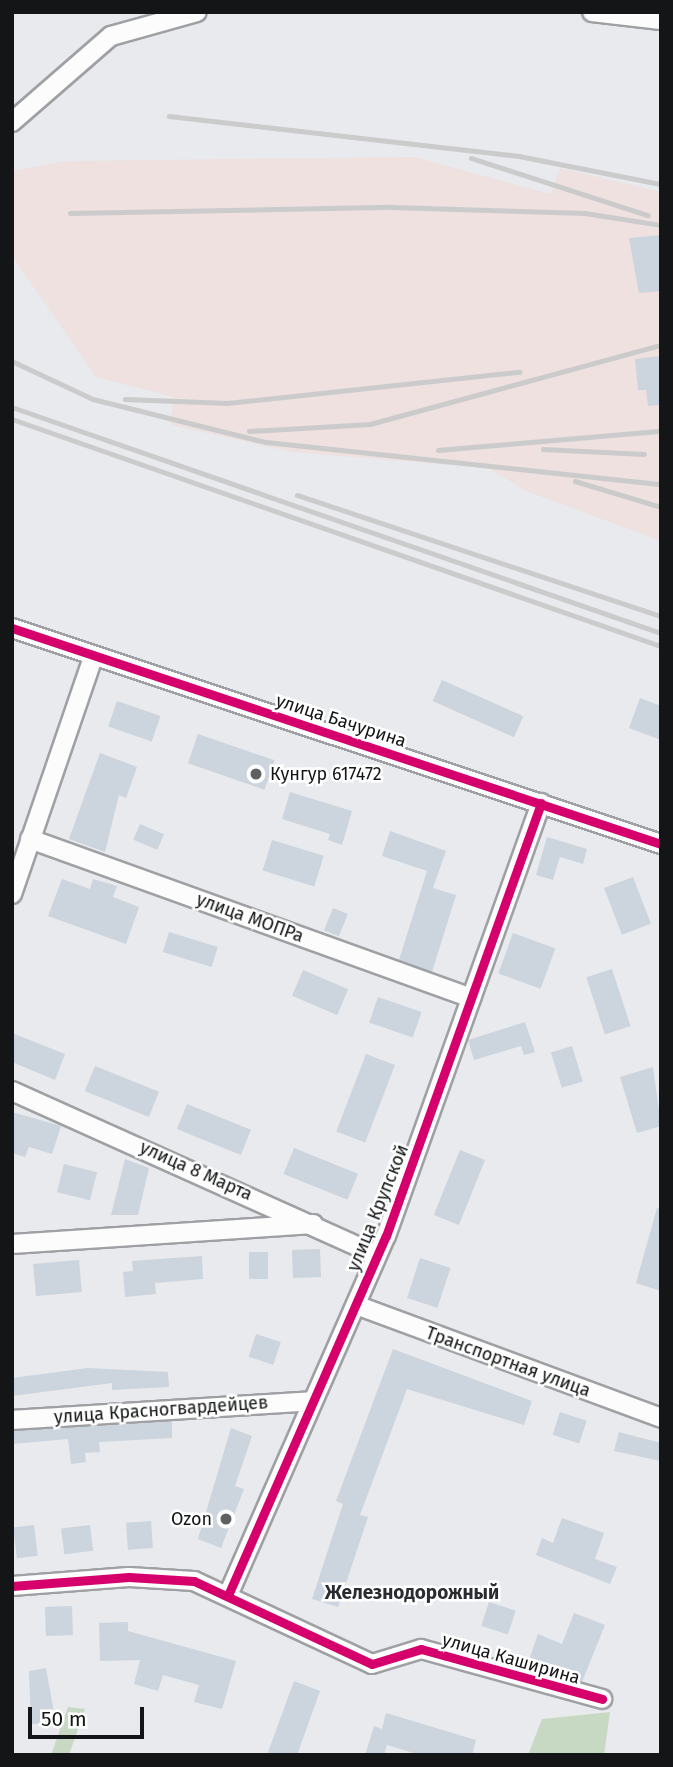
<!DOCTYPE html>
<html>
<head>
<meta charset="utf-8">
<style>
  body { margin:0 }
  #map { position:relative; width:673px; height:1767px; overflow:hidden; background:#e8eaed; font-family:"Fira Sans",sans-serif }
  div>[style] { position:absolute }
  .industrial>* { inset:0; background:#eee1e0 }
  .green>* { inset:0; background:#c8d9c3 }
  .building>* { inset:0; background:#ccd4de; transform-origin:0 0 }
  .roads { filter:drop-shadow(2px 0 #9fa0a3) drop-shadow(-2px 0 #9fa0a3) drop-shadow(0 2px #9fa0a3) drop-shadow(0 -2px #9fa0a3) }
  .minor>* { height:18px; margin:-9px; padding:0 9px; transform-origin:9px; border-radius:9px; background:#fcfcfc }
  .rail>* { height:4.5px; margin:-2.25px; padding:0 2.25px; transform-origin:2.25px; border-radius:2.25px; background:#cbcbcc }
  .cycleway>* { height:9px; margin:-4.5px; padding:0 4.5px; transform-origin:4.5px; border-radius:4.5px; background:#d6006c }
  .dots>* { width:19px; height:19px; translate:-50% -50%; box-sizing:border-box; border:4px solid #fff; border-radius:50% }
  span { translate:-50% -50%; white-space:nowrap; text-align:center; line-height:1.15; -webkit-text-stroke:5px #fff; paint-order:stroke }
  .street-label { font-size:18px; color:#131516 }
  .poi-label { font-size:18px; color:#131516 }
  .left { translate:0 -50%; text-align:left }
  .right { translate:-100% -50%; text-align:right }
  .neighbourhood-label { font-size:19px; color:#292c30; font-weight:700 }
  .frame { position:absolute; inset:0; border:14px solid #131516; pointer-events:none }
  .scale { position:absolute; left:28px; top:1707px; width:116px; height:32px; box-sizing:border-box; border:4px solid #131516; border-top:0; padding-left:9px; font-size:21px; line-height:24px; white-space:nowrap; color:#131516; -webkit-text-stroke:5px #fff; paint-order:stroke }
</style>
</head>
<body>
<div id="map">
  <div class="industrial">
    <div style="clip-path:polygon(414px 157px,551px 194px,560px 168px,661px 192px,661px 541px,526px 491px,488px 468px,292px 452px,171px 425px,173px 397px,96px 377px,12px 256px,12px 171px,65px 161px)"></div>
  </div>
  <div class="green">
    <div style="clip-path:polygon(68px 1707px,85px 1709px,69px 1755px,51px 1755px)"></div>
    <div style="clip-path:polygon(610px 1712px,604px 1755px,528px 1755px,542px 1719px)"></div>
  </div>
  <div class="building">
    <div style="clip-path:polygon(661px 235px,661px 291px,639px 293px,629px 238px)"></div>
    <div style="clip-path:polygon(661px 356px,661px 405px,648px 406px,646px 390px,638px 390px,635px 359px)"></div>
    <div style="left:442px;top:680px;width:89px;height:23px;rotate:24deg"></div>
    <div style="clip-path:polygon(640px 698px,661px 706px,661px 740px,629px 728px)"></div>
    <div style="left:117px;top:701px;width:46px;height:27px;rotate:19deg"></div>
    <div style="left:198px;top:734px;width:81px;height:31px;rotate:19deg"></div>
    <div style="clip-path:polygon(100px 753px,137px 767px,126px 798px,119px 795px,105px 852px,69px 839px)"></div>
    <div style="clip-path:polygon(290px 792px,352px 811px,342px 845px,328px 840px,330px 834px,282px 819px)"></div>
    <div style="left:140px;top:824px;width:26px;height:17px;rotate:23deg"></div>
    <div style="clip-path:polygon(390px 831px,446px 851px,433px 888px,456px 895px,432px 972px,399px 960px,427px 871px,382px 856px)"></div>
    <div style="clip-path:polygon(547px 837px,587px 849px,583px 864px,560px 857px,553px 880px,536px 875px)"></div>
    <div style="left:272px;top:840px;width:54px;height:32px;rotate:17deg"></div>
    <div style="left:633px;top:877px;width:50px;height:31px;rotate:69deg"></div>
    <div style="clip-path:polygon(62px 879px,90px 889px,93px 879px,117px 886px,113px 897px,139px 907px,126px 944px,48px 916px)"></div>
    <div style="left:333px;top:908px;width:16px;height:24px;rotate:22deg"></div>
    <div style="left:169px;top:932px;width:51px;height:21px;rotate:17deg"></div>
    <div style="left:513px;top:933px;width:45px;height:43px;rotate:20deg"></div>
    <div style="left:612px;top:969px;width:60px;height:27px;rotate:72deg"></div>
    <div style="left:303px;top:970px;width:49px;height:28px;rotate:23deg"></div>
    <div style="left:378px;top:997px;width:46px;height:27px;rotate:19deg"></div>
    <div style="clip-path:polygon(525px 1022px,535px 1052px,524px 1055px,521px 1046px,474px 1060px,468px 1040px)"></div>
    <div style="clip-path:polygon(12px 1033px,65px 1054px,55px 1080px,12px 1062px)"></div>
    <div style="left:572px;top:1046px;width:37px;height:22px;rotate:73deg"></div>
    <div style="left:366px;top:1054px;width:31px;height:83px;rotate:21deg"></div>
    <div style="left:95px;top:1066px;width:69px;height:27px;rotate:22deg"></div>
    <div style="clip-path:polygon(653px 1067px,661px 1126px,637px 1133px,620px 1077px)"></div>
    <div style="left:187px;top:1104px;width:69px;height:27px;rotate:22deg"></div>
    <div style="clip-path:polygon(12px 1112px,61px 1126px,52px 1154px,29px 1147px,25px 1157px,12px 1153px)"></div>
    <div style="left:294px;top:1148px;width:69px;height:28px;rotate:22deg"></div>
    <div style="left:460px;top:1150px;width:27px;height:70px;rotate:22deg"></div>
    <div style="clip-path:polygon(125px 1159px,149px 1168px,138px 1215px,111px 1215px)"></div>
    <div style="left:64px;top:1164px;width:34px;height:29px;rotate:14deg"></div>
    <div style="clip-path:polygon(657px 1208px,661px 1209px,661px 1291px,636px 1283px)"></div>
    <div style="left:320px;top:1249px;width:28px;height:28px;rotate:88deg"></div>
    <div style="left:249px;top:1252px;width:19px;height:27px"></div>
    <div style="clip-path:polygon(202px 1256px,203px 1279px,155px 1283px,156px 1294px,125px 1297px,123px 1272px,133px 1271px,132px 1261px)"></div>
    <div style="left:420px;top:1258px;width:32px;height:42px;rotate:18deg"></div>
    <div style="left:79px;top:1260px;width:32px;height:46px;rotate:85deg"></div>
    <div style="left:256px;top:1334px;width:26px;height:24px;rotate:18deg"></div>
    <div style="clip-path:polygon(393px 1349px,532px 1401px,524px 1425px,407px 1389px,360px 1515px,368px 1517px,338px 1607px,312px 1599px,343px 1504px,336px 1501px)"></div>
    <div style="clip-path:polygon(88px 1368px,168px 1372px,169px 1387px,112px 1390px,112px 1383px,12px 1396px,12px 1378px)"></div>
    <div style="left:560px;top:1412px;width:28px;height:24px;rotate:18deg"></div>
    <div style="clip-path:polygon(172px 1421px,172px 1438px,99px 1442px,100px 1452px,85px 1453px,86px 1462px,71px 1464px,68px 1439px,12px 1444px,12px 1431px)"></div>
    <div style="clip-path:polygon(231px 1428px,252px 1436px,235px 1486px,244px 1489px,221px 1548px,198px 1539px)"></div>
    <div style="clip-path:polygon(619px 1432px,661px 1443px,661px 1461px,614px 1451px)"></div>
    <div style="clip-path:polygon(562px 1518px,604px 1533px,595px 1559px,617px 1567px,610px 1584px,536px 1555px,542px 1538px,553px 1543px)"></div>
    <div style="left:151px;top:1521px;width:27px;height:25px;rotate:86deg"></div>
    <div style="left:34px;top:1525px;width:31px;height:21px;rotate:83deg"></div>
    <div style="left:90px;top:1525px;width:26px;height:29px;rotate:83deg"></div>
    <div style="left:489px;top:1602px;width:28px;height:25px;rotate:18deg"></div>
    <div style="left:72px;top:1606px;width:29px;height:27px;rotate:88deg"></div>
    <div style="clip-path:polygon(574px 1613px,605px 1625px,582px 1682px,528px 1663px,538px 1634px,562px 1644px)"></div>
    <div style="clip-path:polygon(128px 1622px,128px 1631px,236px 1661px,222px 1709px,194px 1702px,199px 1685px,163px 1675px,158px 1691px,134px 1684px,140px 1660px,100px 1661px,99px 1623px)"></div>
    <div style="clip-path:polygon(46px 1668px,56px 1724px,31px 1724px,29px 1671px)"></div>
    <div style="clip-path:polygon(294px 1681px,320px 1691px,297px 1755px,267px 1755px)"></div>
    <div style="clip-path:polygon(386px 1713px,476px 1740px,472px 1755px,420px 1755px,387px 1745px,384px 1755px,365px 1755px,374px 1726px,382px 1729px)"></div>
  </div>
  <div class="roads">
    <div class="minor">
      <div style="left:592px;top:12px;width:69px;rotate:6.6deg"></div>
      <div style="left:12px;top:122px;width:131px;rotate:-41deg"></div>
      <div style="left:111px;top:36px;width:89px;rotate:-15.6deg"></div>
      <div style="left:12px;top:628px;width:684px;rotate:18.41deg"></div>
      <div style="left:30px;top:839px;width:469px;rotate:19.8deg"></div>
      <div style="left:12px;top:894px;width:250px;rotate:-71.1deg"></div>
      <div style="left:12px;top:1091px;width:400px;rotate:24.2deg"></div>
      <div style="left:12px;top:1244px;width:302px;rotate:-3.8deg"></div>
      <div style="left:356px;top:1305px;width:325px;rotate:20.3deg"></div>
      <div style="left:12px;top:1420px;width:299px;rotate:-3.6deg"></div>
      <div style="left:12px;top:1586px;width:117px;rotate:-4.4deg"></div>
      <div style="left:129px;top:1577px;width:65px;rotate:3.5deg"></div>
      <div style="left:194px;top:1581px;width:196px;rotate:25deg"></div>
      <div style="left:372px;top:1664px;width:51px;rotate:-17deg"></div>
      <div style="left:421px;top:1649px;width:188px;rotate:15.4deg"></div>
      <div style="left:229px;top:1593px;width:390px;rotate:-66.3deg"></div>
      <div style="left:386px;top:1236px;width:460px;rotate:-70.3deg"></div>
    </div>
  </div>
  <div class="rail">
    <div style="left:169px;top:116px;width:352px;rotate:6.5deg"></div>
    <div style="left:519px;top:156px;width:145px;rotate:11.2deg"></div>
    <div style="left:471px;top:158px;width:186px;rotate:17.9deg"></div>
    <div style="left:70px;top:213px;width:322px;rotate:-1.1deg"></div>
    <div style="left:392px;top:207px;width:193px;rotate:1.8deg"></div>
    <div style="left:585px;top:213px;width:77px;rotate:9deg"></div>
    <div style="left:12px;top:361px;width:89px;rotate:25.1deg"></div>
    <div style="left:93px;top:399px;width:178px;rotate:14deg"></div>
    <div style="left:266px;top:442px;width:397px;rotate:6.1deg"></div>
    <div style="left:125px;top:399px;width:102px;rotate:2.2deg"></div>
    <div style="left:227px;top:403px;width:294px;rotate:-6.1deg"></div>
    <div style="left:12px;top:407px;width:687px;rotate:19.2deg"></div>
    <div style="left:12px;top:419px;width:688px;rotate:19.28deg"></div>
    <div style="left:249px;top:431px;width:121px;rotate:-3.3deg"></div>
    <div style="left:370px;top:424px;width:302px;rotate:-15.2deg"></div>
    <div style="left:543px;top:449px;width:101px;rotate:2.8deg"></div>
    <div style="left:438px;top:450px;width:224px;rotate:-4.9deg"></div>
    <div style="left:575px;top:481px;width:90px;rotate:16.8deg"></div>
    <div style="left:297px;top:495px;width:384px;rotate:18.4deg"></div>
  </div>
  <div class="cycleway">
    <div style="left:12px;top:628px;width:684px;rotate:18.41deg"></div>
    <div style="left:12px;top:1586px;width:117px;rotate:-4.4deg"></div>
    <div style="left:129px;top:1577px;width:65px;rotate:3.5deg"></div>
    <div style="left:194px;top:1581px;width:196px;rotate:25deg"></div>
    <div style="left:372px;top:1664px;width:51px;rotate:-17deg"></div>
    <div style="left:421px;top:1649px;width:188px;rotate:15.4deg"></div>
    <div style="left:229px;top:1593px;width:390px;rotate:-66.3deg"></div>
    <div style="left:386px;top:1236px;width:460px;rotate:-70.3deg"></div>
  </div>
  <div class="dots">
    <div style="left:256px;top:774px;background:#5e6061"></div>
    <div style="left:226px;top:1519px;background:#5e6061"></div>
  </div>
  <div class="street-label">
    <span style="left:341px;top:721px;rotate:18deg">улица Бачурина</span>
    <span style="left:250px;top:918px;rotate:20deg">улица МОПРа</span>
    <span style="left:196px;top:1171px;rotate:24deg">улица 8 Марта</span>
    <span style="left:378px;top:1208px;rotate:-68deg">улица Крупской</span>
    <span style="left:508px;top:1362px;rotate:20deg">Транспортная улица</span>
    <span style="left:161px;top:1410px;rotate:-4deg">улица Красногвардейцев</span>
    <span style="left:511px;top:1659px;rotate:16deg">улица Каширина</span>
  </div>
  <div class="poi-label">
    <span class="left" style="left:270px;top:774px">Кунгур 617472</span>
    <span class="right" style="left:212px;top:1519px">Ozon</span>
  </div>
  <div class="neighbourhood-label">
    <span style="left:412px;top:1593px">Железнодорожный</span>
  </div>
  <div class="frame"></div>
  <div class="scale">50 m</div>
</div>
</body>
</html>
